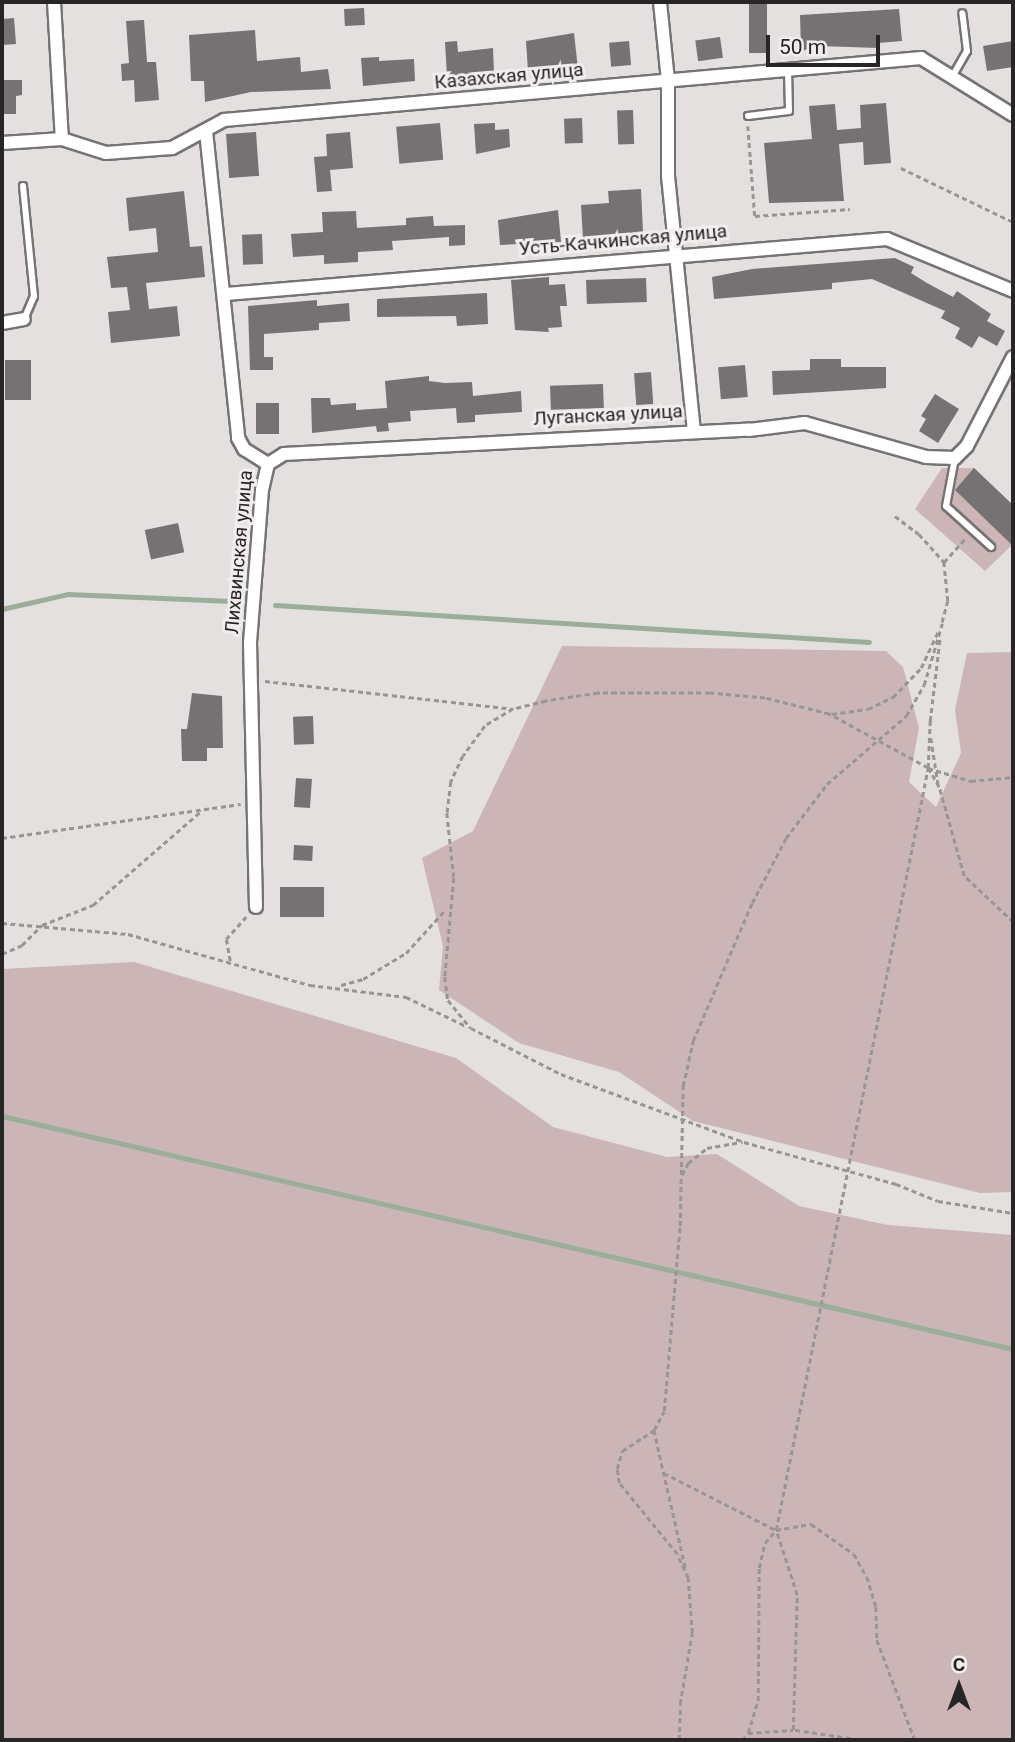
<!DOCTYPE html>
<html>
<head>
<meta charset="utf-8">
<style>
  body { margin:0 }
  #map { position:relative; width:1015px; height:1742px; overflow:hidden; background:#e4e0e0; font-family:Roboto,sans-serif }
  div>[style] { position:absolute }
  .green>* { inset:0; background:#ccb5b7 }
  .stream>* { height:4.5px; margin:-2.25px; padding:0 2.25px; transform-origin:2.25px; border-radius:2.25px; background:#99af99 }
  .building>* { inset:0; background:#767273; transform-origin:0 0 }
  .path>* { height:2.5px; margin-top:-1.25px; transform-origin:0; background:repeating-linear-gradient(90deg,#989595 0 5px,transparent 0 8.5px) }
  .roads { filter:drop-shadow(2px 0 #767373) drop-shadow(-2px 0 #767373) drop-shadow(0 2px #767373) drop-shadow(0 -2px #767373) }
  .lane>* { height:6px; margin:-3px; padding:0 3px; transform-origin:3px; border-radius:3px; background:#fff }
  .street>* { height:12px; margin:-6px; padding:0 6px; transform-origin:6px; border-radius:6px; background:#fff }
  span { translate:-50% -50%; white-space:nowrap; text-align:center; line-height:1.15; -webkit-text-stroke:6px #f1eded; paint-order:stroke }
  .street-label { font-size:19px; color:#272526 }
  .frame { position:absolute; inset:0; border:4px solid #272526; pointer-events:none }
  .north { position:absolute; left:924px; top:1651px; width:70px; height:70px; -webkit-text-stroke:5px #f1eded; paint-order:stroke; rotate:0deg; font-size:19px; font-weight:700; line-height:28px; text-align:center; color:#272526 }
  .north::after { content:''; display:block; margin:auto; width:24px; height:32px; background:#272526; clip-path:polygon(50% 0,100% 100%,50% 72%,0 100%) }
  .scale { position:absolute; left:766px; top:35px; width:114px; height:32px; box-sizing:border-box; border:4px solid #272526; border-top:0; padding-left:9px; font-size:21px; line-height:24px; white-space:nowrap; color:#272526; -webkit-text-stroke:5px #f1eded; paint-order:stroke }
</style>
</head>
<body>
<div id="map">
  <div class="green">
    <div style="clip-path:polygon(942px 468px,974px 468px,1013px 505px,1013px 544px,985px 571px,915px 509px)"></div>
    <div style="clip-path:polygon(562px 646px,886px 651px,903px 667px,919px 728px,909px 782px,936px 807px,961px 753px,955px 710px,967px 653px,1013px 652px,1013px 1192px,980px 1193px,693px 1121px,619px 1072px,519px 1043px,439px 990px,443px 946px,422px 858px,473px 831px)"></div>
    <div style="clip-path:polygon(134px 962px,456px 1058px,553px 1127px,667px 1157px,717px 1154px,799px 1206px,888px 1225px,1013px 1235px,1013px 1740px,2px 1740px,2px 969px)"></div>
  </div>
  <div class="stream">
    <div style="left:275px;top:605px;width:595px;rotate:3.56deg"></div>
    <div style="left:2px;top:609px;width:68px;rotate:-12.8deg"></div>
    <div style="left:68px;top:594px;width:164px;rotate:2.4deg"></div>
    <div style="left:2px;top:1116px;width:1038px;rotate:12.98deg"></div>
  </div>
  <div class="building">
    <div style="left:749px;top:2px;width:18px;height:51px"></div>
    <div style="left:364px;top:8px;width:17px;height:20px;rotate:87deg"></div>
    <div style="clip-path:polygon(899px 9px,902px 41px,878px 43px,878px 48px,819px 46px,801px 51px,800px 15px)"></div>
    <div style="clip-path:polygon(14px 18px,16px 44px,2px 45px,2px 19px)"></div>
    <div style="clip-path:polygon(144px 20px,147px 62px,156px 62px,159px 100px,135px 102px,134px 80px,122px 81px,121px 64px,129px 63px,126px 21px)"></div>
    <div style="clip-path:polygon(255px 30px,257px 61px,300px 57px,301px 72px,328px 69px,331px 89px,251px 92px,205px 102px,204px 81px,191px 81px,189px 35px)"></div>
    <div style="clip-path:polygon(574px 33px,578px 69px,528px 71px,526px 41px)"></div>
    <div style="left:720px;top:37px;width:21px;height:25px;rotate:82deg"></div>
    <div style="clip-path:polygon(457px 41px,458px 52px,493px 48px,494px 72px,447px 76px,445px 42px)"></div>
    <div style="left:629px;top:41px;width:24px;height:20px;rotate:85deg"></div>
    <div style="clip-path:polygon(1013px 41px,1013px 67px,987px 71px,983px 46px)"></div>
    <div style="clip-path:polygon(379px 57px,379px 61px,414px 59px,415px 81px,363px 86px,361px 58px)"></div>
    <div style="clip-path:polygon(2px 80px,22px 80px,22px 95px,16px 96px,16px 114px,2px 114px)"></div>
    <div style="clip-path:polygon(886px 103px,891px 163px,864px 165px,863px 142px,839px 144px,844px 201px,769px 203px,764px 143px,812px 139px,809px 106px,835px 104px,837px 130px,861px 128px,860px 105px)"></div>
    <div style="left:633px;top:110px;width:34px;height:16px;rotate:88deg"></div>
    <div style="left:582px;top:118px;width:25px;height:18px;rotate:88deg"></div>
    <div style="left:440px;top:123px;width:37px;height:44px;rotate:85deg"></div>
    <div style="clip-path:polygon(495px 123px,495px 130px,509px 129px,510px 147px,476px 154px,474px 124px)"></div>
    <div style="left:256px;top:132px;width:44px;height:30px;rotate:86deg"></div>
    <div style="clip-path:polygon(350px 132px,353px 168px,330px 170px,332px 191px,317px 192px,314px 157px,327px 156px,326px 134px)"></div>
    <div style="clip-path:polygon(641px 189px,643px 232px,583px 239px,581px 205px,609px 203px,608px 191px)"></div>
    <div style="clip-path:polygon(184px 191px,190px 247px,202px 246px,205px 277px,146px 283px,149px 309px,177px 306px,180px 336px,111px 343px,108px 312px,130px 310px,127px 287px,111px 288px,107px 257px,158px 252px,156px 228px,129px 231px,126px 198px)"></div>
    <div style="clip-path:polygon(558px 210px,561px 242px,500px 245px,498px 220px)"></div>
    <div style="clip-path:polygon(356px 211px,357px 228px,406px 225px,406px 218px,433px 216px,434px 226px,465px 225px,465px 245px,449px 246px,449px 237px,392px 241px,393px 250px,358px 252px,358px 262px,324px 264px,324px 255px,293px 257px,291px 234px,323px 232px,322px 212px)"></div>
    <div style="left:262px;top:234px;width:30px;height:20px;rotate:88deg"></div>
    <div style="clip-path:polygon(895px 258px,914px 267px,911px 273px,927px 283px,953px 297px,957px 291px,991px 314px,987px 321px,1005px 331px,997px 346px,979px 336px,972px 348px,955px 338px,960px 328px,941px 318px,945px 311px,872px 279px,832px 283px,832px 289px,714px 299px,712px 277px,752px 269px)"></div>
    <div style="clip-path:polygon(549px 277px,549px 285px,565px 284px,567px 306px,560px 306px,562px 327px,548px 328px,549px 332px,515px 330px,511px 280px)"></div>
    <div style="left:646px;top:278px;width:24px;height:60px;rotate:88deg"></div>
    <div style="clip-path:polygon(487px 293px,488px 324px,457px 326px,456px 316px,377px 317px,377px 299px)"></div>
    <div style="clip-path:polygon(317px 300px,317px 306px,349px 303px,350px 321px,319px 323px,319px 330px,264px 334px,264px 357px,273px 357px,273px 370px,250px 370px,248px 306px)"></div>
    <div style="clip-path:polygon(810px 359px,841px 359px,841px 367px,886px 367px,886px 388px,773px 395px,772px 371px,810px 370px)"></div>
    <div style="left:5px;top:360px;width:26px;height:40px"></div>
    <div style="left:745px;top:365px;width:32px;height:27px;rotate:85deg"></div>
    <div style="left:651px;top:372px;width:32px;height:17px;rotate:86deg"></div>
    <div style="clip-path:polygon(429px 376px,429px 381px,445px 383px,472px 382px,473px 396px,521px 391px,522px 412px,475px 415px,475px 422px,457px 423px,456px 408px,410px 411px,411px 421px,388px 423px,389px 431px,377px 432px,376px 426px,312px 433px,311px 398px,330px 398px,331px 405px,356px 403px,356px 410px,387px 408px,385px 381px)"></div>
    <div style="left:603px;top:384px;width:24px;height:53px;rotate:88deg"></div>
    <div style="clip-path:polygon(935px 394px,959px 409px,938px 443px,919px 431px,926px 419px,921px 416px)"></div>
    <div style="left:256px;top:403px;width:23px;height:31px"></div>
    <div style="clip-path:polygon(974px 468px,1013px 505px,1013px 546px,955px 490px)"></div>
    <div style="left:178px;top:523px;width:30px;height:34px;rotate:78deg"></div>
    <div style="clip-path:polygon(192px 693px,222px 696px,223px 748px,207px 748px,207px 761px,182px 761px,181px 729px,187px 729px)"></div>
    <div style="left:313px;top:716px;width:28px;height:20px;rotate:88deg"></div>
    <div style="left:296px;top:778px;width:16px;height:29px;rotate:4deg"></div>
    <div style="left:294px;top:845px;width:19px;height:15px;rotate:3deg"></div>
    <div style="left:280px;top:887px;width:44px;height:30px"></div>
  </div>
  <div class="path">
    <div style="left:748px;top:126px;width:90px;rotate:85.6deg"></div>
    <div style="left:755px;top:216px;width:95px;rotate:-4.2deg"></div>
    <div style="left:901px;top:168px;width:124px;rotate:25.7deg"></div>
    <div style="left:895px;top:516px;width:30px;rotate:37deg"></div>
    <div style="left:919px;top:534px;width:38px;rotate:48deg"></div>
    <div style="left:944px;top:562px;width:39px;rotate:84deg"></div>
    <div style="left:948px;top:601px;width:23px;rotate:105deg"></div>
    <div style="left:944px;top:562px;width:31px;rotate:-48deg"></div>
    <div style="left:265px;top:681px;width:250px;rotate:6.4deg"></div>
    <div style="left:832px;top:714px;width:36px;rotate:-8deg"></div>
    <div style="left:868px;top:709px;width:28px;rotate:-26deg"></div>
    <div style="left:893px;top:697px;width:40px;rotate:-46deg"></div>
    <div style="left:921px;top:668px;width:40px;rotate:-65deg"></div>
    <div style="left:930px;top:721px;width:85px;rotate:-83.2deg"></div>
    <div style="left:931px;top:738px;width:46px;rotate:81.2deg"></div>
    <div style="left:928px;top:768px;width:45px;rotate:16.8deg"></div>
    <div style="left:971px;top:781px;width:42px;rotate:-5.4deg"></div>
    <div style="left:2px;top:838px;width:241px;rotate:-8.1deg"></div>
    <div style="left:1013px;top:922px;width:67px;rotate:-136.8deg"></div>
    <div style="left:964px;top:876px;width:92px;rotate:-105.7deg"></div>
    <div style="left:939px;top:787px;width:22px;rotate:-120deg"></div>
    <div style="left:928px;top:768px;width:113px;rotate:-151.4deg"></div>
    <div style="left:829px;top:714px;width:66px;rotate:-166deg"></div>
    <div style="left:765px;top:698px;width:55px;rotate:-174.8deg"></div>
    <div style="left:710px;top:693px;width:112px;rotate:180deg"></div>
    <div style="left:598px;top:693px;width:53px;rotate:171.3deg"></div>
    <div style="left:546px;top:701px;width:34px;rotate:166deg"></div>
    <div style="left:513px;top:709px;width:33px;rotate:149deg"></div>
    <div style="left:485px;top:726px;width:37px;rotate:126deg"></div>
    <div style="left:463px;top:756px;width:29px;rotate:115deg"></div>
    <div style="left:451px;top:782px;width:31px;rotate:97deg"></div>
    <div style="left:447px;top:813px;width:65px;rotate:83.9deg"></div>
    <div style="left:454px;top:878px;width:99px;rotate:95.2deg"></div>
    <div style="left:445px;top:977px;width:23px;rotate:83deg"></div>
    <div style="left:448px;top:1000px;width:36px;rotate:51deg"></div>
    <div style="left:471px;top:1028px;width:101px;rotate:27.1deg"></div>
    <div style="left:561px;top:1074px;width:195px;rotate:20.4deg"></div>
    <div style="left:744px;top:1142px;width:158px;rotate:15.4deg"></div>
    <div style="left:896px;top:1184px;width:45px;rotate:22deg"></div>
    <div style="left:938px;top:1201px;width:76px;rotate:9.1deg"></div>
    <div style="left:2px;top:923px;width:126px;rotate:5deg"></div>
    <div style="left:128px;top:934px;width:189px;rotate:15.7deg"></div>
    <div style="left:310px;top:985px;width:97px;rotate:7.1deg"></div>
    <div style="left:406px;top:997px;width:67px;rotate:25.8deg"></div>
    <div style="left:2px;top:954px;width:22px;rotate:-24deg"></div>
    <div style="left:22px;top:945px;width:28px;rotate:-45deg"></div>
    <div style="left:42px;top:925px;width:55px;rotate:-21.4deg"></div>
    <div style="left:93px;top:905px;width:143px;rotate:-41deg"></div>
    <div style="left:230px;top:961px;width:22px;rotate:-100deg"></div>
    <div style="left:226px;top:939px;width:30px;rotate:-48deg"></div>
    <div style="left:341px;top:985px;width:23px;rotate:-15deg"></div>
    <div style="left:363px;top:979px;width:50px;rotate:-31.2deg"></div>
    <div style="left:406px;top:953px;width:59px;rotate:-47.7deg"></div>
    <div style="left:682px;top:1175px;width:13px;rotate:-63deg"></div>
    <div style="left:688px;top:1163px;width:24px;rotate:-38deg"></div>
    <div style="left:707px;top:1148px;width:36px;rotate:-10deg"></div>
    <div style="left:654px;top:1430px;width:144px;rotate:77.1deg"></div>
    <div style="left:664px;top:1473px;width:126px;rotate:27deg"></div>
    <div style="left:748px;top:1733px;width:45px;rotate:-3.8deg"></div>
    <div style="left:679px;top:1740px;width:36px;rotate:-88deg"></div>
    <div style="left:680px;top:1704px;width:72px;rotate:-80.4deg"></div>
    <div style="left:692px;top:1633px;width:55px;rotate:-94.2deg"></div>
    <div style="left:688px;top:1578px;width:26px;rotate:-115deg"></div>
    <div style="left:677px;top:1554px;width:92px;rotate:-129.2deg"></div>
    <div style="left:619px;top:1483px;width:14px;rotate:-98deg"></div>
    <div style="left:617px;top:1469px;width:19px;rotate:-74deg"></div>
    <div style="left:622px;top:1451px;width:38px;rotate:-33deg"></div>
    <div style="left:654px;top:1430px;width:21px;rotate:-62deg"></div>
    <div style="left:664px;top:1411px;width:186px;rotate:-85.1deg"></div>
    <div style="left:680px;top:1226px;width:140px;rotate:-88.8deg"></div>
    <div style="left:683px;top:1086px;width:46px;rotate:-77.5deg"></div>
    <div style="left:693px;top:1041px;width:150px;rotate:-66.9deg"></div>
    <div style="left:752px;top:903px;width:73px;rotate:-62.4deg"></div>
    <div style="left:786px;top:838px;width:68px;rotate:-52.8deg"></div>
    <div style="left:827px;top:784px;width:104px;rotate:-40.7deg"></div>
    <div style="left:906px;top:716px;width:36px;rotate:-60deg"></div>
    <div style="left:924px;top:685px;width:64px;rotate:-73.6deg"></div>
    <div style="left:742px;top:1740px;width:9px;rotate:-49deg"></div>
    <div style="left:748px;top:1733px;width:34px;rotate:-73deg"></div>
    <div style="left:758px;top:1701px;width:133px;rotate:-89.6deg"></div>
    <div style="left:759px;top:1568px;width:26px;rotate:-77deg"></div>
    <div style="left:765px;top:1543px;width:17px;rotate:-50deg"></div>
    <div style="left:776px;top:1530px;width:36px;rotate:-10deg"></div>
    <div style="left:811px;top:1524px;width:52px;rotate:34.9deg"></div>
    <div style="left:854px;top:1554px;width:26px;rotate:61deg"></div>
    <div style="left:867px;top:1577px;width:31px;rotate:73deg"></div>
    <div style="left:876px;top:1607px;width:33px;rotate:88deg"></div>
    <div style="left:877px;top:1640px;width:107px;rotate:69.2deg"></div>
    <div style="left:859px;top:1740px;width:67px;rotate:-171.4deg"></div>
    <div style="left:793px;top:1730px;width:135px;rotate:-88.3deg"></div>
    <div style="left:797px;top:1595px;width:68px;rotate:-107.9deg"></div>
    <div style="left:776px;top:1530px;width:777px;rotate:-78.72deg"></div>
    <div style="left:928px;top:768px;width:48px;rotate:-87.6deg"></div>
  </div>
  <div class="roads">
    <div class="lane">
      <div style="left:952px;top:77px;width:30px;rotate:-60deg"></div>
      <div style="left:967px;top:51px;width:38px;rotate:-97deg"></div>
      <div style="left:748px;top:116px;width:41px;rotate:-7deg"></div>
      <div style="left:789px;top:111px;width:41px;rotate:-91.4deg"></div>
      <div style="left:23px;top:186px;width:111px;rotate:84.3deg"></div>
      <div style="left:34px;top:296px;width:25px;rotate:113deg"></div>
      <div style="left:955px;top:458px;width:49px;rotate:100.6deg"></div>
      <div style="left:946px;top:506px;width:61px;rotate:42.3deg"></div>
    </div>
    <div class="street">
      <div style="left:54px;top:2px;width:137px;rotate:86.7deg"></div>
      <div style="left:660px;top:2px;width:79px;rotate:84.2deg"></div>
      <div style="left:668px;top:81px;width:95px;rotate:90deg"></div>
      <div style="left:668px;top:176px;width:255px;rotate:84.2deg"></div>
      <div style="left:206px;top:131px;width:309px;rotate:84deg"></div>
      <div style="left:238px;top:438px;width:13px;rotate:61deg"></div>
      <div style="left:244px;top:449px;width:28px;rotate:32deg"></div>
      <div style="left:268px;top:464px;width:27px;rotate:103deg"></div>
      <div style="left:262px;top:490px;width:153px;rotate:94.5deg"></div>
      <div style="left:250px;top:643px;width:264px;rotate:88.7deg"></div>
      <div style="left:2px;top:143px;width:60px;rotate:-3.8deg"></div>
      <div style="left:62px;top:139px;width:46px;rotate:17.7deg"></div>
      <div style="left:106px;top:153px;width:66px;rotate:-4.3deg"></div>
      <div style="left:172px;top:148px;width:59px;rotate:-28.3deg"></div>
      <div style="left:224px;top:120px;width:700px;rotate:-5.08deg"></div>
      <div style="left:921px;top:58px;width:108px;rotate:31.8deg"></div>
      <div style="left:226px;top:294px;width:663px;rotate:-4.76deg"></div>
      <div style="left:887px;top:239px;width:136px;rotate:22.4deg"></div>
      <div style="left:2px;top:323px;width:22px;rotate:-10deg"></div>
      <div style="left:268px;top:464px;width:19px;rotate:-32deg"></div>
      <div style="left:284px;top:454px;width:466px;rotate:-3deg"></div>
      <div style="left:749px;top:430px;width:56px;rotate:-7.1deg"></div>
      <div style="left:805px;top:423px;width:126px;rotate:15.7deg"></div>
      <div style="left:926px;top:457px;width:29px;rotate:2deg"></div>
      <div style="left:955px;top:458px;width:17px;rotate:-45deg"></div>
      <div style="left:967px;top:446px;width:100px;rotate:-62.7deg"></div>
    </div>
  </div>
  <div class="street-label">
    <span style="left:509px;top:76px;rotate:-5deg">Казахская улица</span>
    <span style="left:623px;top:240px;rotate:-5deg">Усть-Качкинская улица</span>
    <span style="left:608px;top:415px;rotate:-3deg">Луганская улица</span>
    <span style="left:239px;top:552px;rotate:-85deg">Лихвинская улица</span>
  </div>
  <div class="frame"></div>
  <div class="north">С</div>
  <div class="scale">50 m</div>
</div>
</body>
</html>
